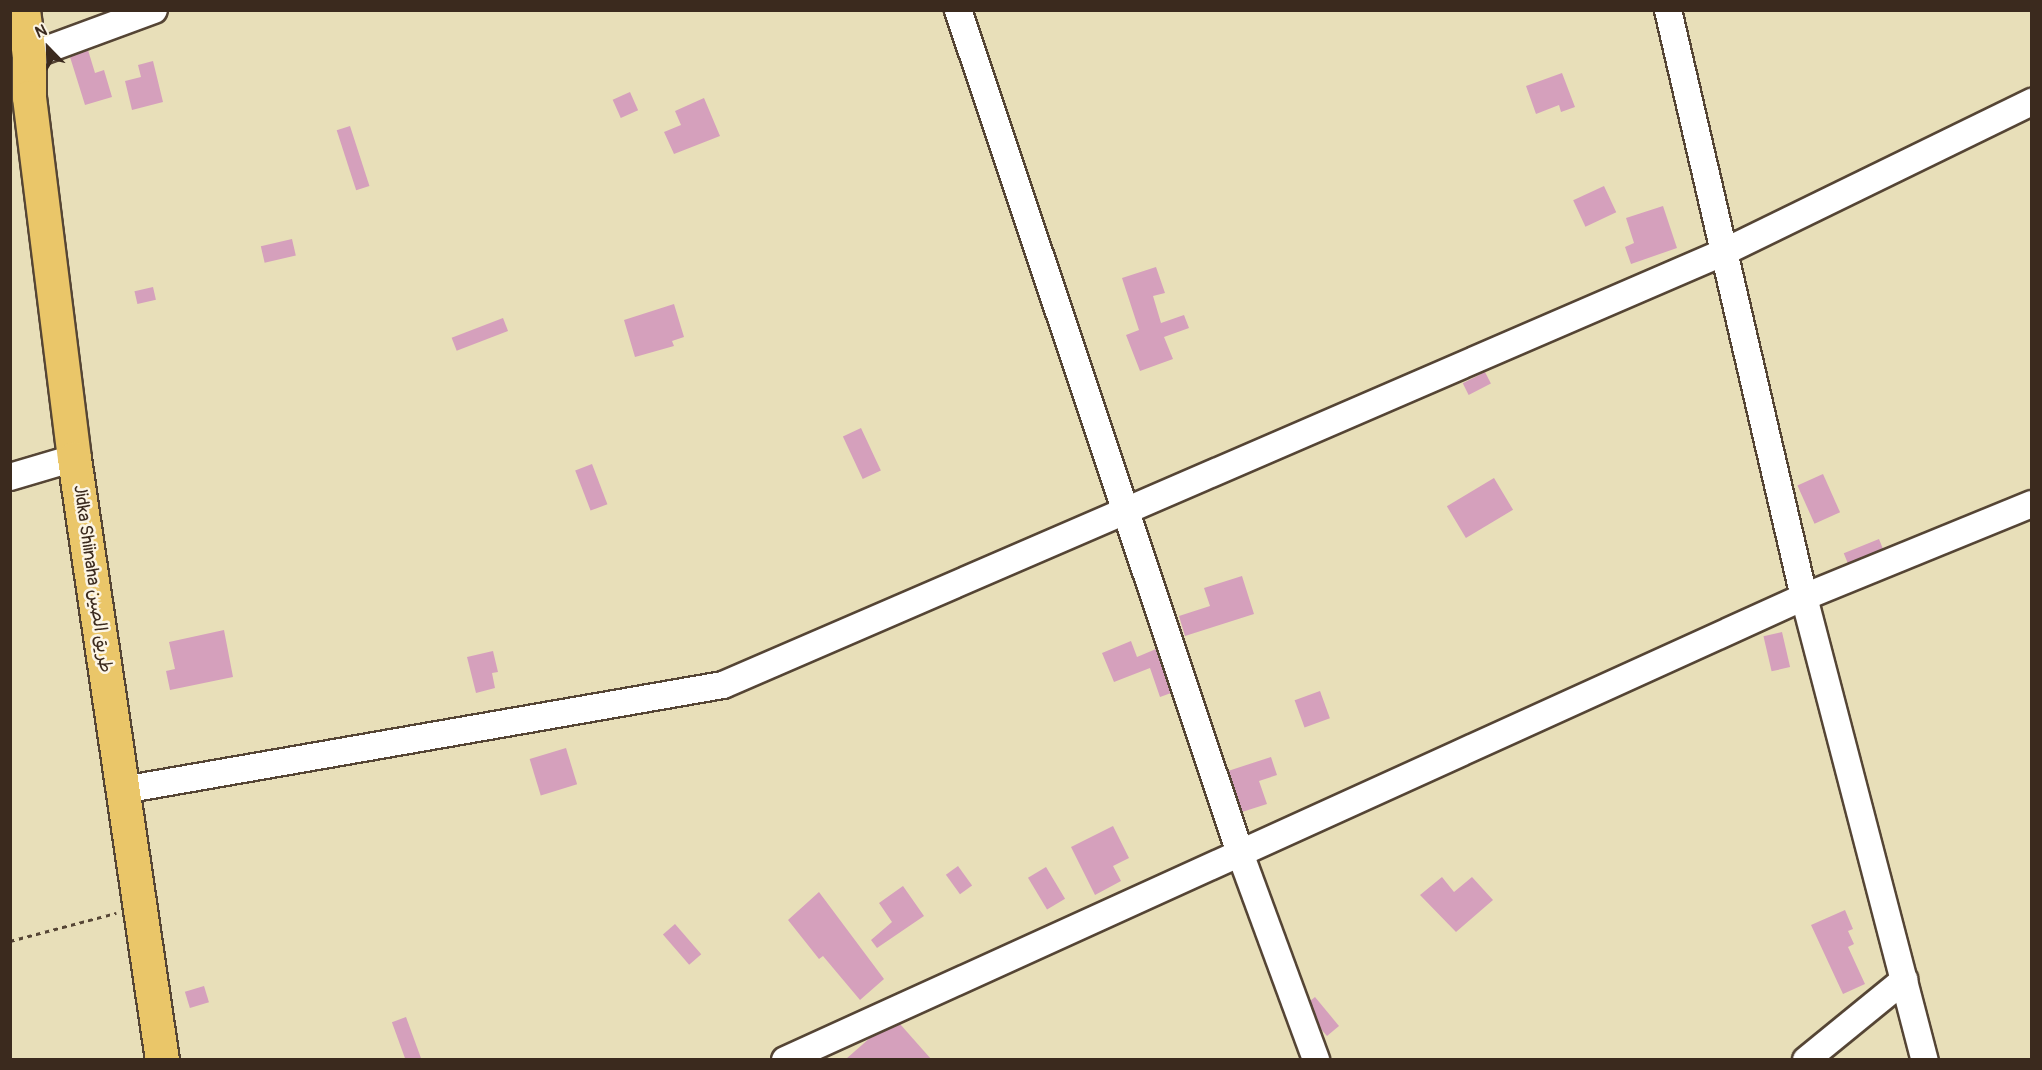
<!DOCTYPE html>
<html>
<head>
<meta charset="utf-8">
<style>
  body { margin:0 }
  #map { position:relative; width:2042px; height:1070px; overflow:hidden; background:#e8dfb9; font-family:Pangolin,"Playpen Sans Arabic",sans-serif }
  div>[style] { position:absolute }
  .building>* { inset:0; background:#d5a0bc; transform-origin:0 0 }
  .path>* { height:3px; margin-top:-1.5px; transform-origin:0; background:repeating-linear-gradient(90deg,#554535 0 4.5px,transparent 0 9px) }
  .roads { filter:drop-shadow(2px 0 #554535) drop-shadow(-2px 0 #554535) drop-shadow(0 2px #554535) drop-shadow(0 -2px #554535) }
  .minor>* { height:26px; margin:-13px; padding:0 13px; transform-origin:13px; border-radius:13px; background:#fff }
  .major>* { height:33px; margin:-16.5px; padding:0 16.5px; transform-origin:16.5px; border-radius:16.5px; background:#eac669 }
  span { translate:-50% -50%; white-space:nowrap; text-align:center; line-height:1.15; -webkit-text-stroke:5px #fcf5e5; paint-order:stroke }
  .street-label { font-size:18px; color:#3b2a1e }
  .frame { position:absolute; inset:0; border:12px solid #3b2a1e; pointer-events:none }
  .north { position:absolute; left:18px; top:18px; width:60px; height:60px; -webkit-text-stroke:4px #fcf5e5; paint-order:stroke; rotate:337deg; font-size:16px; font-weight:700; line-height:24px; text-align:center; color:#3b2a1e }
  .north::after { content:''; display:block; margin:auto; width:21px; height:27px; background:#3b2a1e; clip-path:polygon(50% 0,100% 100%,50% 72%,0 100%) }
</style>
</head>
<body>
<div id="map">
  <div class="building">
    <div style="clip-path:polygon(88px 50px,95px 73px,104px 70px,112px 97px,85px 105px,70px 57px)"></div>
    <div style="clip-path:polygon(153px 61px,163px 102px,132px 110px,125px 81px,141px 77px,138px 65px)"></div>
    <div style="clip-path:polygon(1562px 73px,1575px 107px,1561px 112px,1559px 105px,1536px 114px,1526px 86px)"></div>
    <div style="left:630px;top:92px;width:20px;height:19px;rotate:66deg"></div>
    <div style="clip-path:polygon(704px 98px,720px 136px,674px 154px,664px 132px,681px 125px,675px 111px)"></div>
    <div style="left:350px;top:126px;width:63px;height:14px;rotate:72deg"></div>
    <div style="left:1604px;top:186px;width:29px;height:34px;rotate:65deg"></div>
    <div style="clip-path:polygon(1663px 206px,1677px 248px,1631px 264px,1625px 247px,1634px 243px,1626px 218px)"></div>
    <div style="left:292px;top:239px;width:17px;height:32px;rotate:77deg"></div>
    <div style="clip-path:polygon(1156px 267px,1165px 293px,1153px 296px,1161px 323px,1184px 315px,1189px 328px,1164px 337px,1173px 359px,1140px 371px,1126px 335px,1139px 330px,1122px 278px)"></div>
    <div style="left:153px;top:287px;width:13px;height:19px;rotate:77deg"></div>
    <div style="clip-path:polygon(674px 304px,684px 337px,672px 341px,674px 346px,635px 357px,624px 320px)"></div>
    <div style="left:503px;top:318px;width:14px;height:55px;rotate:69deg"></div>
    <div style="left:1485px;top:372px;width:13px;height:25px;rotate:63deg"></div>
    <div style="left:861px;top:428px;width:47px;height:20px;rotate:65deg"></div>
    <div style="left:592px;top:464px;width:43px;height:18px;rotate:69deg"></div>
    <div style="left:1823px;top:474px;width:42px;height:28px;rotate:66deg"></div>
    <div style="left:1494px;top:478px;width:37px;height:55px;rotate:59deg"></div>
    <div style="left:1879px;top:539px;width:11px;height:38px;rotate:68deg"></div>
    <div style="clip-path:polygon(1242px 576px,1254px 614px,1185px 636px,1179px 616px,1210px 606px,1204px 588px)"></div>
    <div style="clip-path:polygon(224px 630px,233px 677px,170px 690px,166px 671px,175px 669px,169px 642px)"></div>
    <div style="left:1782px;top:632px;width:36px;height:19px;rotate:77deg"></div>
    <div style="clip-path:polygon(1131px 641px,1137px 657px,1156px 649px,1171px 693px,1160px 697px,1150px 668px,1114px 682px,1102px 653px)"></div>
    <div style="clip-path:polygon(493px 651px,498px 672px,492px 673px,495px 688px,476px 693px,467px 657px)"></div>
    <div style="left:1320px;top:691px;width:29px;height:27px;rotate:70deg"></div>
    <div style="left:566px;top:748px;width:38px;height:38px;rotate:73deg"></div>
    <div style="clip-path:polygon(1271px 757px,1277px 775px,1259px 781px,1267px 804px,1242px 812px,1228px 771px)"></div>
    <div style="clip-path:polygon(1113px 826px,1129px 858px,1113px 866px,1121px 881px,1095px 895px,1071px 847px)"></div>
    <div style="left:958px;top:866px;width:24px;height:15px;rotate:54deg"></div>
    <div style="left:1046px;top:867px;width:37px;height:21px;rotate:59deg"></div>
    <div style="clip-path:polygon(1442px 877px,1454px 892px,1472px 877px,1493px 900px,1456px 932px,1420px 895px)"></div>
    <div style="clip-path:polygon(903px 886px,924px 916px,877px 948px,871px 940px,892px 922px,879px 903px)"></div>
    <div style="clip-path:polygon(819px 892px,884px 979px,860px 1000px,823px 956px,819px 959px,788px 920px)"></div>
    <div style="clip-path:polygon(1845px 910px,1853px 929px,1848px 931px,1854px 944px,1848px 947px,1865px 984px,1843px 994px,1811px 925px)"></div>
    <div style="left:675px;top:924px;width:40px;height:16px;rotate:49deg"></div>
    <div style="left:204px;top:986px;width:17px;height:20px;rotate:73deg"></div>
    <div style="clip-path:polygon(1315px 997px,1339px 1026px,1327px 1036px,1320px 1028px,1310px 1001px)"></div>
    <div style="left:406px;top:1017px;width:45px;height:15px;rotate:70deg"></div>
    <div style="clip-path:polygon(900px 1024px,931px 1059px,846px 1059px,871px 1037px)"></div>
  </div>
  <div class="path">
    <div style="left:10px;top:941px;width:110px;rotate:-14.8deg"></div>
  </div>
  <div class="roads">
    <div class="minor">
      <div style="left:958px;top:10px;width:889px;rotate:71.5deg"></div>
      <div style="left:1240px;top:853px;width:221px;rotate:69.8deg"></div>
      <div style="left:1668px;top:10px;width:603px;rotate:76.96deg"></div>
      <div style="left:1804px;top:597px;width:479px;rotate:75.4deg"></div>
      <div style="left:29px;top:56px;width:133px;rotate:-20.2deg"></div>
      <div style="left:10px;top:477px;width:67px;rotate:-16.5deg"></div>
      <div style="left:123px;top:790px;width:609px;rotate:-9.93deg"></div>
      <div style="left:723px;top:685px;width:1091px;rotate:-23.39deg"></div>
      <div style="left:1724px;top:252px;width:343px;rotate:-26deg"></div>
      <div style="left:785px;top:1060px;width:1119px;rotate:-24.44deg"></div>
      <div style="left:1804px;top:597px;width:246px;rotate:-22.2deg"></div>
      <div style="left:1806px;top:1060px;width:127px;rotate:-39.2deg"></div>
    </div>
    <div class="major">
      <div style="left:23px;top:10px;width:46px;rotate:82.6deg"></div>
      <div style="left:29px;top:56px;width:41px;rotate:90deg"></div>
      <div style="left:29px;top:97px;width:364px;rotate:82.9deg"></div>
      <div style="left:74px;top:458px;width:608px;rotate:81.68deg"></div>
    </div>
  </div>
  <div class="street-label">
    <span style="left:92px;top:579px;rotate:82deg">Jidka Shiinaha طريق الصين</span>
  </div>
  <div class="frame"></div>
  <div class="north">N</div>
</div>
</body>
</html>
